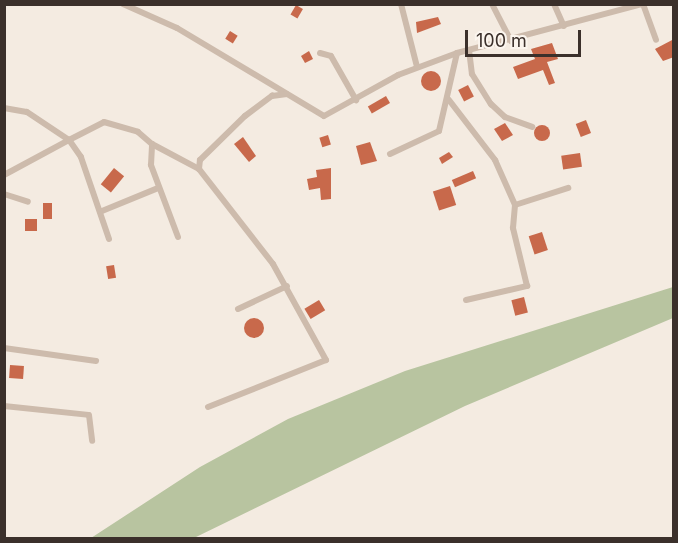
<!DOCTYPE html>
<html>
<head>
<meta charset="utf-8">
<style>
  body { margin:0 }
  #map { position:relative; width:678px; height:543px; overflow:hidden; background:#f4ebe1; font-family:Inter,sans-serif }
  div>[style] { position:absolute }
  .green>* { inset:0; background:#b8c4a0 }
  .building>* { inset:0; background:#c8694b; transform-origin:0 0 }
  .round { border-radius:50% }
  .street>* { height:6px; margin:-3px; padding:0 3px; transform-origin:3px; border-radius:3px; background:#cdbbac }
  span { translate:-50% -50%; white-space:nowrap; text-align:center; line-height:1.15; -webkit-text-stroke:6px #fbf5ee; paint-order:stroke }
  .frame { position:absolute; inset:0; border:6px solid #3b302b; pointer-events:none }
  .scale { position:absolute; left:465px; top:30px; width:116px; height:27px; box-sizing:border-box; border:3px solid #3b302b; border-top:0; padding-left:8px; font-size:18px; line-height:21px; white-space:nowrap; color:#3b302b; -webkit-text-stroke:4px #fbf5ee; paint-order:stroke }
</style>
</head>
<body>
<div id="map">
  <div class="green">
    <div style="clip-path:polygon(673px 287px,673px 318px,465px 406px,194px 538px,91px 538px,200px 467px,288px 419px,405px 371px)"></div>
  </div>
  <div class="building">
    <div style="left:296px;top:5px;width:8px;height:11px;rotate:30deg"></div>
    <div style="clip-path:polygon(438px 17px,441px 24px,417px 33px,416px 22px)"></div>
    <div style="left:230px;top:31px;width:9px;height:9px;rotate:32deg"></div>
    <div style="clip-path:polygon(674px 39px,674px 57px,663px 61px,655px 49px)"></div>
    <div style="clip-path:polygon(552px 43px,558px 59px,547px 62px,555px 83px,549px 85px,543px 70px,518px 79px,513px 67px,535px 59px,531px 49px)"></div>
    <div style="clip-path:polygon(309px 51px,313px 59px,305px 63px,301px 56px)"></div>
    <div class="round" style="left:421px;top:71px;width:20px;height:20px"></div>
    <div style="left:468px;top:85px;width:13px;height:11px;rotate:63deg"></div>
    <div style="left:386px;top:96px;width:8px;height:21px;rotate:60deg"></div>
    <div style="left:586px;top:120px;width:14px;height:11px;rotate:69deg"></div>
    <div style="clip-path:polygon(505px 123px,513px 135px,502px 141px,494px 129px)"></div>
    <div class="round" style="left:534px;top:125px;width:16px;height:16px"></div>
    <div style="left:328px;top:135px;width:10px;height:9px;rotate:73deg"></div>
    <div style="clip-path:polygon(243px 137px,256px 156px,249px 162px,234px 144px)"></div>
    <div style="clip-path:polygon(370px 142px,377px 161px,361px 165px,356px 146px)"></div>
    <div style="clip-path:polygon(449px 152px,453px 157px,442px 164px,439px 158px)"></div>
    <div style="left:580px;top:153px;width:14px;height:19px;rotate:82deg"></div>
    <div style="left:114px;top:168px;width:13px;height:21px;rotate:39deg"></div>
    <div style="clip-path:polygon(331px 168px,331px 199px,321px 200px,320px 188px,309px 190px,307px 179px,317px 177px,316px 170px)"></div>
    <div style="left:473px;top:171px;width:8px;height:23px;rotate:67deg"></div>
    <div style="left:450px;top:186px;width:20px;height:18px;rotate:72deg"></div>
    <div style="left:43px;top:203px;width:9px;height:16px"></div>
    <div style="left:25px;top:219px;width:12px;height:12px"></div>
    <div style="left:542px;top:232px;width:19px;height:14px;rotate:72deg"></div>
    <div style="left:114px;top:265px;width:13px;height:8px;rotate:81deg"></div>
    <div style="left:524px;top:297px;width:16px;height:13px;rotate:76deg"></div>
    <div style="left:319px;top:300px;width:12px;height:17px;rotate:59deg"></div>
    <div class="round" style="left:244px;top:318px;width:20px;height:20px"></div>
    <div style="left:10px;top:365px;width:14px;height:13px;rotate:4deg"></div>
  </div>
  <div class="street">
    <div style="left:123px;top:4px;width:59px;rotate:24deg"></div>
    <div style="left:177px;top:28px;width:171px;rotate:30.9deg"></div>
    <div style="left:324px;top:116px;width:85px;rotate:-29deg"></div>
    <div style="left:398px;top:75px;width:63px;rotate:-20.4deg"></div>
    <div style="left:457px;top:53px;width:191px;rotate:-14.8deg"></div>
    <div style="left:401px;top:4px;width:65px;rotate:75.7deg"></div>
    <div style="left:492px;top:4px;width:42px;rotate:62.8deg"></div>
    <div style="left:554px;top:4px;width:24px;rotate:66deg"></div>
    <div style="left:643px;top:4px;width:38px;rotate:70deg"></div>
    <div style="left:469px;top:50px;width:24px;rotate:83deg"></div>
    <div style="left:472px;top:74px;width:36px;rotate:58deg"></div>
    <div style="left:491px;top:104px;width:19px;rotate:43deg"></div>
    <div style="left:505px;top:117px;width:29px;rotate:20deg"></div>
    <div style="left:320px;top:53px;width:11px;rotate:15deg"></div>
    <div style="left:331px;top:56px;width:51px;rotate:60.4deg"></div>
    <div style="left:449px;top:100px;width:76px;rotate:52.5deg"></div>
    <div style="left:495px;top:160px;width:49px;rotate:66deg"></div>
    <div style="left:515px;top:205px;width:56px;rotate:-17.8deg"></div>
    <div style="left:4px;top:108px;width:23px;rotate:10deg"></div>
    <div style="left:27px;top:112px;width:50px;rotate:33.7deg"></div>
    <div style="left:390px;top:154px;width:54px;rotate:-25.1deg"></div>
    <div style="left:439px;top:131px;width:80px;rotate:-77deg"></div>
    <div style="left:4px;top:175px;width:74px;rotate:-28.3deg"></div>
    <div style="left:4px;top:194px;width:25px;rotate:18deg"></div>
    <div style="left:102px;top:211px;width:61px;rotate:-22.3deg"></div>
    <div style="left:178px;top:237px;width:77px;rotate:-110.6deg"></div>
    <div style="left:151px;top:165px;width:21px;rotate:-87deg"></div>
    <div style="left:152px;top:144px;width:53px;rotate:28deg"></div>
    <div style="left:109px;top:239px;width:87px;rotate:-108.9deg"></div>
    <div style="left:81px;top:157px;width:21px;rotate:-125deg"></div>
    <div style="left:69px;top:140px;width:39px;rotate:-27deg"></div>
    <div style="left:104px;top:122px;width:35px;rotate:16deg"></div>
    <div style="left:138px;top:132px;width:18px;rotate:41deg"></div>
    <div style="left:466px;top:300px;width:63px;rotate:-12.9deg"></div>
    <div style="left:527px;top:286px;width:60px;rotate:-103.6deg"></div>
    <div style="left:513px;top:228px;width:23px;rotate:-85deg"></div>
    <div style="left:238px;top:309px;width:54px;rotate:-25.1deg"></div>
    <div style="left:4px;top:348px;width:93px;rotate:8deg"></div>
    <div style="left:4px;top:406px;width:85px;rotate:6deg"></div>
    <div style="left:89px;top:415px;width:26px;rotate:83deg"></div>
    <div style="left:208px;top:407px;width:127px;rotate:-21.7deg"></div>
    <div style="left:326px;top:360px;width:110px;rotate:-118.9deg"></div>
    <div style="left:273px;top:264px;width:120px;rotate:-127.9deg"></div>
    <div style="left:199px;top:169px;width:9px;rotate:-84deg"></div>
    <div style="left:200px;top:160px;width:63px;rotate:-44.4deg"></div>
    <div style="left:245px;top:116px;width:34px;rotate:-37deg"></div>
    <div style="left:272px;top:96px;width:15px;rotate:-8deg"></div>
  </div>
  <div class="frame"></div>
  <div class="scale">100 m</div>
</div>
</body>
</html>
